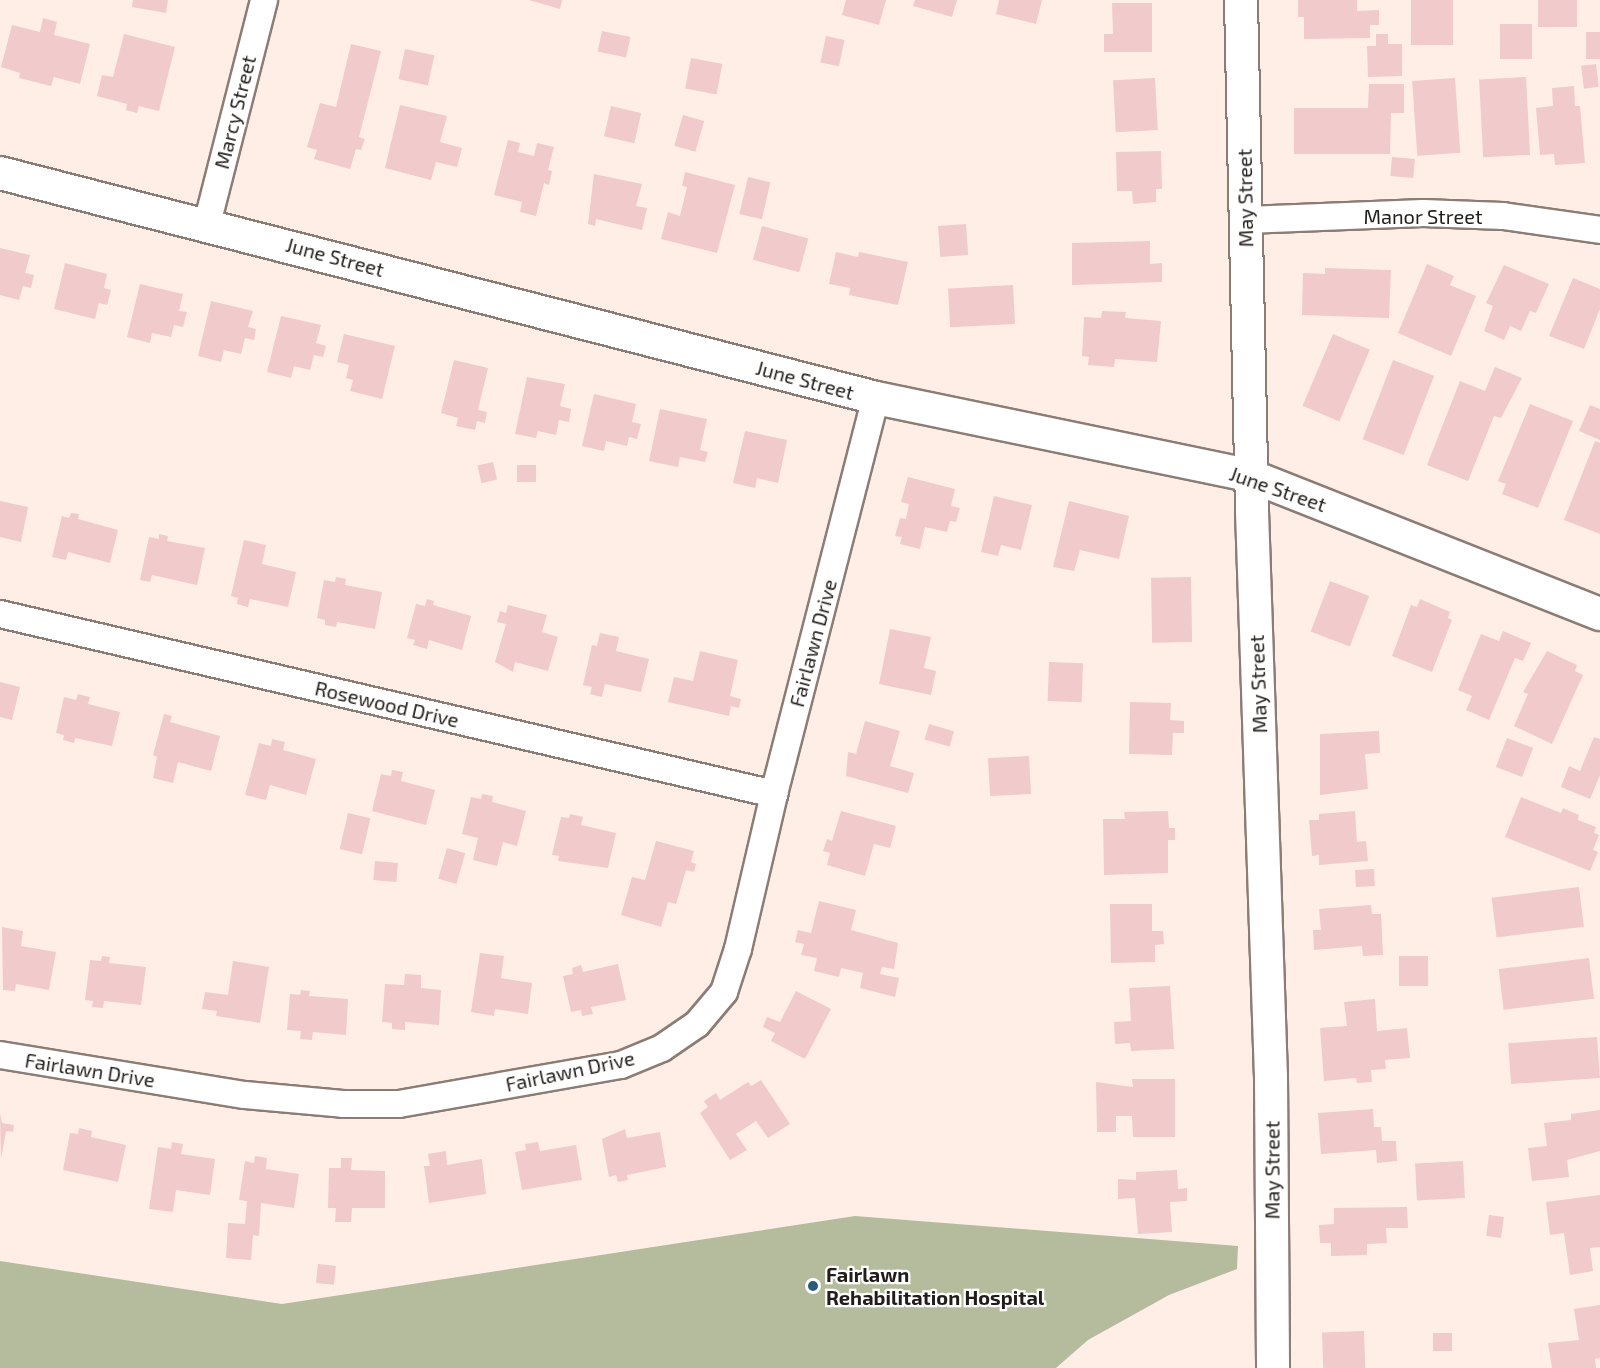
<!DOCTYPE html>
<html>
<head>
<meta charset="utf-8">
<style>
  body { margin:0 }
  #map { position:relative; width:1600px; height:1368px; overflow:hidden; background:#ffeee6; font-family:"Exo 2",sans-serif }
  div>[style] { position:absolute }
  .forest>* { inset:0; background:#b5bc9d }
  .building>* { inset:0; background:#f1cacc; transform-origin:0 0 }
  .roads { filter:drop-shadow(2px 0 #8b7d75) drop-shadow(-2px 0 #8b7d75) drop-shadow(0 2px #8b7d75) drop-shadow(0 -2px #8b7d75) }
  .minor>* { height:26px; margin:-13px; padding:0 13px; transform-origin:13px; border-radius:13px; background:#fff }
  .tertiary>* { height:32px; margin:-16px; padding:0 16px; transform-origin:16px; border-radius:16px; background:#fff }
  .dots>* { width:16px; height:16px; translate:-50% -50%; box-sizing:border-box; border:3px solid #fff; border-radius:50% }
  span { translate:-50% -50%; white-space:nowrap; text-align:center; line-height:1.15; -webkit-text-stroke:4.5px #fff; paint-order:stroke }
  .street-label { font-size:20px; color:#221d1a }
  .poi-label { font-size:20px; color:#221d1a; font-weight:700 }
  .left { translate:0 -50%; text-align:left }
</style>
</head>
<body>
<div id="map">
  <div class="forest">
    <div style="clip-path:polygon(855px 1216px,1238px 1246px,1237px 1269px,1169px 1295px,1088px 1340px,1056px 1368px,0 1368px,0 1261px,282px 1304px)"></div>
  </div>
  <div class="building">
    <div style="clip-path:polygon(133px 0,168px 0,166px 13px,132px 7px)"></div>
    <div style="clip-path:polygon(529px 0,562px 0,560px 9px)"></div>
    <div style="clip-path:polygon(846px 0,886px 0,879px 25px,842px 15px)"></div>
    <div style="clip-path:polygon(915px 0,957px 0,952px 17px,913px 6px)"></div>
    <div style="clip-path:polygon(999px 0,1042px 0,1036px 24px,996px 14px)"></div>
    <div style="clip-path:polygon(1298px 0,1357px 0,1357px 11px,1379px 10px,1379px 25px,1370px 25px,1370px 38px,1304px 39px,1304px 17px,1298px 17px)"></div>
    <div style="left:1411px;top:0;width:42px;height:45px"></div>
    <div style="left:1538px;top:0;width:39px;height:27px"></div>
    <div style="clip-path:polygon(1112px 3px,1152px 3px,1152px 52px,1104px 52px,1104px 34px,1113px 34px)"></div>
    <div style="clip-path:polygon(43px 18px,57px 22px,54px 35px,90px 44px,80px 84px,54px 77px,51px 86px,19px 78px,20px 73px,1px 67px,12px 25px,40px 32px)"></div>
    <div style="left:1500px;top:24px;width:32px;height:35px"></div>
    <div style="left:602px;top:31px;width:29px;height:21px;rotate:12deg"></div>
    <div style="left:1586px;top:32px;width:14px;height:27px"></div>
    <div style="clip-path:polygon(124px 34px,175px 47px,159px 111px,139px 106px,137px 113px,126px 110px,127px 104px,97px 96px,102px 75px,113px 77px)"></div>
    <div style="clip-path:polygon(1376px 34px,1388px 34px,1388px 44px,1402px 44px,1402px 76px,1368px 77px,1367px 46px,1376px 46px)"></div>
    <div style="left:826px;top:36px;width:19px;height:27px;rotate:12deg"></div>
    <div style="clip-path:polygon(351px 44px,381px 51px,359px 137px,365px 139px,361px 150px,356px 149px,350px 169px,314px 159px,317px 150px,307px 147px,320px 103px,336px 107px)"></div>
    <div style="left:405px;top:49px;width:30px;height:31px;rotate:12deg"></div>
    <div style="left:691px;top:58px;width:32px;height:31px;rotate:11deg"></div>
    <div style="left:1596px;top:64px;width:23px;height:15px;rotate:83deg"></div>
    <div style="left:1526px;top:77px;width:78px;height:47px;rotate:87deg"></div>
    <div style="left:1155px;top:78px;width:52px;height:42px;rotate:87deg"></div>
    <div style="left:1455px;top:78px;width:75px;height:43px;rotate:86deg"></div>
    <div style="clip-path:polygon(1369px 84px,1404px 84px,1404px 113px,1391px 113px,1390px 154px,1294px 154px,1294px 108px,1368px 108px)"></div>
    <div style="clip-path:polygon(1574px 86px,1575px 106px,1580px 106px,1585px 163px,1555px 165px,1554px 154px,1540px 155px,1536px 108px,1553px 106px,1552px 88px)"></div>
    <div style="clip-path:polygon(400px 105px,447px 116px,440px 142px,462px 148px,457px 167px,436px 162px,431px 180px,385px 168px)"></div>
    <div style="left:611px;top:106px;width:31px;height:31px;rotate:13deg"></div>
    <div style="left:683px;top:115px;width:22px;height:32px;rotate:16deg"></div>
    <div style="clip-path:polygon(508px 140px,520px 143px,518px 152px,534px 156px,537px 143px,554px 147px,548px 170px,552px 171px,549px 185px,544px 183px,536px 216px,520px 212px,522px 202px,494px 195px)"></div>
    <div style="clip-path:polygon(1161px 151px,1162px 189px,1156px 189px,1156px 202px,1133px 204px,1132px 191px,1117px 191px,1116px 152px)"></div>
    <div style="left:1392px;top:157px;width:23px;height:19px;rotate:5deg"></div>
    <div style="clip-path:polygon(685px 172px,735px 185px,717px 253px,661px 239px,668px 212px,680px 216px,687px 187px,682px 186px)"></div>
    <div style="clip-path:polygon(594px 174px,642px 184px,636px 206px,647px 208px,642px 230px,596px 219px,595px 226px,588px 224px)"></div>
    <div style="left:748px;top:177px;width:23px;height:38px;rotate:13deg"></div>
    <div style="left:966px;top:224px;width:31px;height:28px;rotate:86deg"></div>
    <div style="left:762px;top:226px;width:48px;height:35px;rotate:15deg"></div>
    <div style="clip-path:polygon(1150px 241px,1150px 264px,1162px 263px,1162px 282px,1072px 285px,1072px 243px)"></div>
    <div style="clip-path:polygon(0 248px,30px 255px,25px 273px,34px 275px,31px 288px,23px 286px,19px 300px,0 295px)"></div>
    <div style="clip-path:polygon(836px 252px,858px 257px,859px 252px,908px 262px,898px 305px,849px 295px,850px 288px,829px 284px)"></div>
    <div style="clip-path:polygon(65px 263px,107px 274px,104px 288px,111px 290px,107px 305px,99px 303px,95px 319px,54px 309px)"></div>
    <div style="clip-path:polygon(1427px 264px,1454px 276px,1450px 285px,1476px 296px,1451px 356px,1398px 333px)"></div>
    <div style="clip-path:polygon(1504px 265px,1549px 284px,1536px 313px,1530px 311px,1521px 331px,1510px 326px,1504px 340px,1484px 331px,1493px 306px,1486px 303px)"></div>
    <div style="clip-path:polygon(1325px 268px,1391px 270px,1389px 318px,1302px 315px,1303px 273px,1325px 274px)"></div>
    <div style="clip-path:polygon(1573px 278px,1600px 289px,1600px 309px,1584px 349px,1549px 336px)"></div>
    <div style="clip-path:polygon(140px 284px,183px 294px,179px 311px,187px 312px,183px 327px,174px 325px,171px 337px,152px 333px,150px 343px,127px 337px)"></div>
    <div style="left:1013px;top:285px;width:39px;height:65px;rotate:87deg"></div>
    <div style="clip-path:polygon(211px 301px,253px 311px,248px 327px,256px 329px,254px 340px,245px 338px,241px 354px,224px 350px,221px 362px,198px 356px)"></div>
    <div style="clip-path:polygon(1102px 311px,1126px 312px,1125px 318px,1161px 321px,1157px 362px,1115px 359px,1114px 367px,1088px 365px,1089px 357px,1082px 356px,1084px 317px,1101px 318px)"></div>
    <div style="clip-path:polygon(281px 316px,321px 325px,316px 343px,326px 346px,323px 357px,314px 355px,310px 370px,294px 366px,291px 378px,267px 372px)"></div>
    <div style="clip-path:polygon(344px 334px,395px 346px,382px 399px,350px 391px,353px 380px,346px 378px,349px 365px,337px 362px)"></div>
    <div style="left:1333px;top:334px;width:40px;height:78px;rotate:23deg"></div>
    <div style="clip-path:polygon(454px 360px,488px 368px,478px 410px,487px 412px,485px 423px,477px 421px,475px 430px,456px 426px,458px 418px,441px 413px)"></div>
    <div style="left:1393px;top:360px;width:44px;height:85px;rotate:21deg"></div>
    <div style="clip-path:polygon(1495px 367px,1522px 378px,1501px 418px,1494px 416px,1468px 481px,1427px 465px,1460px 381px,1485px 391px)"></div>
    <div style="clip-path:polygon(527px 377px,565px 384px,560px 406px,571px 409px,569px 422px,559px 420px,556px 435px,538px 431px,536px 438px,515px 434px)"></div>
    <div style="clip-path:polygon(594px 394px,636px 404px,632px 422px,641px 424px,637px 439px,629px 437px,627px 446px,606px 441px,604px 451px,582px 446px)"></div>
    <div style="clip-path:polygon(1530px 404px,1573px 421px,1538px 508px,1502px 494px,1506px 484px,1498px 481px)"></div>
    <div style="clip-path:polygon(1590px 405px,1600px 409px,1600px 440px,1579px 431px)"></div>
    <div style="clip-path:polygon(660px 409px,707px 419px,700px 450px,708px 452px,705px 462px,680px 457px,678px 467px,649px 461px)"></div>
    <div style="clip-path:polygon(745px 431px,787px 440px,778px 483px,757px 478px,755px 488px,733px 483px)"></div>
    <div style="clip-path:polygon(1595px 441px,1600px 443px,1600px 534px,1564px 520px)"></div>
    <div style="left:493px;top:462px;width:18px;height:16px;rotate:77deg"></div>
    <div style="left:517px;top:465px;width:19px;height:17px"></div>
    <div style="clip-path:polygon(908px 477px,955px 489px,951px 506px,960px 508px,956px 522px,950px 521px,947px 532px,925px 527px,920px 549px,900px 544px,902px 537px,895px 536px,900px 518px,906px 519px,909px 504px,901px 502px)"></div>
    <div style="clip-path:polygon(994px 496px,1032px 505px,1021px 550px,1001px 545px,998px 556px,981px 552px)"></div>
    <div style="clip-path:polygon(0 501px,28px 507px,21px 542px,0 537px)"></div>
    <div style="clip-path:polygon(1069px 501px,1129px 516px,1119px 559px,1080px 550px,1074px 571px,1053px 567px)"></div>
    <div style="clip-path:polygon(71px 513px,79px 514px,78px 519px,118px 530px,110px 563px,68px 552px,66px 560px,52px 557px,62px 516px,69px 518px)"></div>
    <div style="clip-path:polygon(159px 534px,168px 536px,167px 541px,205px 548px,197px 585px,152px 575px,150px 582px,140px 580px,149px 537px,159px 539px)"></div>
    <div style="clip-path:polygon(244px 540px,266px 545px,262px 564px,296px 572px,288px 607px,250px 599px,248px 607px,237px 604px,238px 598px,231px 596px)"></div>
    <div style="clip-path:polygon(336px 577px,346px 579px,345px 585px,382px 592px,375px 629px,337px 622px,336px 627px,325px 625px,325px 620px,317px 618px,324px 580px,335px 582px)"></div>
    <div style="left:1191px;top:577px;width:65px;height:40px;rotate:89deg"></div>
    <div style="left:1330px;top:581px;width:42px;height:54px;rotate:21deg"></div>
    <div style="clip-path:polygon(427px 599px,434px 601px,433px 605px,471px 616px,462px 650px,429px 640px,427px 649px,413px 645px,415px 640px,407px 638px,416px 604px,425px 606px)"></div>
    <div style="clip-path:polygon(1420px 599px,1450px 612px,1448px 618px,1452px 620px,1432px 672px,1392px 656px,1411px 605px,1417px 607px)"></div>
    <div style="clip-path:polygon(508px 605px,547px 615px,542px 632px,558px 637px,548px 671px,515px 662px,513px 672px,495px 662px,506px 624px,497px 622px,500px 611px,506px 613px)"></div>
    <div style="clip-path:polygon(890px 629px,931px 637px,924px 668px,936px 671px,931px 695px,879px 684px)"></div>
    <div style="clip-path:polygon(1503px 631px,1531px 643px,1523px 661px,1515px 658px,1489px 720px,1466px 710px,1472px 696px,1458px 690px,1481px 634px,1499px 641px)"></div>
    <div style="clip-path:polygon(600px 633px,619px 637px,616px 651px,649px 659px,641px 692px,605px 684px,602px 697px,590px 694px,592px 687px,583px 685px,592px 645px,597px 646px)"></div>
    <div style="clip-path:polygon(700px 651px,738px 660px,730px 696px,741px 699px,739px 708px,731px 706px,729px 716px,668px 702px,674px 677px,693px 681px)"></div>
    <div style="clip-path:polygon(1547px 651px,1577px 665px,1575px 671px,1583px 675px,1552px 744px,1514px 726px,1528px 694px,1523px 692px)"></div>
    <div style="left:1049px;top:662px;width:34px;height:39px;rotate:2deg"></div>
    <div style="clip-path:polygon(0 682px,20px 687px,12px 720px,0 717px)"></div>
    <div style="clip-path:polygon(78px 694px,90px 697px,88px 704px,120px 712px,112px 746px,75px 738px,74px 743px,63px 740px,64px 735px,56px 733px,64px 697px,76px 700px)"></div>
    <div style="clip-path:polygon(1130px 702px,1171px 703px,1170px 720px,1184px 721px,1184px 733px,1173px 733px,1172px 755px,1129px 754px)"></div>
    <div style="clip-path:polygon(164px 714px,172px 716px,170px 722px,220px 736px,211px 771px,178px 762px,173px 783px,153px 778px,157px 757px,153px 755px)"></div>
    <div style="clip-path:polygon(865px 721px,900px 731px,890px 766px,914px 773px,908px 793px,846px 776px,848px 752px,856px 754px)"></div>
    <div style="left:929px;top:724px;width:26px;height:16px;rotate:16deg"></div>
    <div style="clip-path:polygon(1379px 731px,1380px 753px,1365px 754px,1368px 789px,1320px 795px,1320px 734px)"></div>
    <div style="clip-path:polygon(1594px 737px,1600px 739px,1600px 775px,1590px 799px,1561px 787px,1569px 766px,1580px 771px)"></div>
    <div style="left:1507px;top:738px;width:28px;height:31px;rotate:21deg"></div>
    <div style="clip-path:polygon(272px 739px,285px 742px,283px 750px,316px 759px,306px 795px,270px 785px,266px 800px,245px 795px,259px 743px,271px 746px)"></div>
    <div style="left:1029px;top:756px;width:38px;height:41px;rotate:87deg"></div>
    <div style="clip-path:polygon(392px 770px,403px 772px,401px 781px,435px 790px,426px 825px,372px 811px,381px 774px,391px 776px)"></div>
    <div style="clip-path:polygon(482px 794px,493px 796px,492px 802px,526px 811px,517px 846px,503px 842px,497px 866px,473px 860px,478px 838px,462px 834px,471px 797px,481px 799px)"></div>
    <div style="clip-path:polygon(1521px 797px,1561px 813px,1563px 808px,1579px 815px,1578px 820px,1596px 827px,1594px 833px,1599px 835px,1593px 850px,1598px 852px,1590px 871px,1505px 837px)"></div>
    <div style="clip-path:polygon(841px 811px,896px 826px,890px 848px,874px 844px,865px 876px,827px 865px,830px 853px,823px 851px,827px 839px,832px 841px)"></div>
    <div style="clip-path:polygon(1168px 811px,1169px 828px,1175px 828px,1175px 840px,1168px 840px,1168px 873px,1104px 875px,1103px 819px,1125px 819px,1124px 812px)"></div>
    <div style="clip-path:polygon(1355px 811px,1357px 842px,1366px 841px,1368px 861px,1319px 865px,1319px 855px,1312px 856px,1309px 820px,1319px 820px,1319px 814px)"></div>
    <div style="left:348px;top:813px;width:23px;height:37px;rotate:13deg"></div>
    <div style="clip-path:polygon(570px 814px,583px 817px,581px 825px,616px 833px,608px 868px,558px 861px,559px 856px,552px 855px,561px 817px,569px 818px)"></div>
    <div style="clip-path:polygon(656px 841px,694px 851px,691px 862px,696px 864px,694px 872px,686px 870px,676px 904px,668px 902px,661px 927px,621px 915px,632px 877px,645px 880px)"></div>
    <div style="left:447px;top:848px;width:19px;height:32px;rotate:16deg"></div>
    <div style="left:375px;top:861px;width:23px;height:19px;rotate:5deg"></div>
    <div style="left:1374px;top:869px;width:17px;height:19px;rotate:87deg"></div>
    <div style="left:1579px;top:887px;width:40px;height:88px;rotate:83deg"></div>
    <div style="clip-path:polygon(819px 901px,856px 910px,851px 930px,898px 943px,894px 969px,882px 967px,880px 974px,899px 978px,895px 997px,860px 988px,863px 973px,841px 968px,839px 977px,814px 971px,817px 958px,801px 955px,804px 944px,795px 942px,798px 930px,811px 933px)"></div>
    <div style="clip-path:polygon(1110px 904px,1152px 904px,1152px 931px,1163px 931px,1164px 944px,1155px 945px,1155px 962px,1111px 963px)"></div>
    <div style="clip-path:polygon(1371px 905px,1372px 914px,1381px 914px,1383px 955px,1363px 956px,1362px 946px,1314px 950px,1313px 930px,1321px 930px,1319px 909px)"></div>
    <div style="clip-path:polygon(2px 927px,23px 931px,21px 946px,56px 952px,49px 990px,16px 984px,15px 991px,3px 990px)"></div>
    <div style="clip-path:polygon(480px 953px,504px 956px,501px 978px,532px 983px,528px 1014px,495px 1009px,494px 1016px,471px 1012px)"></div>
    <div style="clip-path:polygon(102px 956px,110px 957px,109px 963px,146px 967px,141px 1005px,104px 1001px,103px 1008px,92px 1007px,93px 1001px,85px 1000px,90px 960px,101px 961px)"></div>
    <div style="left:1428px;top:956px;width:30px;height:29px;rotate:90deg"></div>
    <div style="left:1589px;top:958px;width:41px;height:91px;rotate:83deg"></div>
    <div style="clip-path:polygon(233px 961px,269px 967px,260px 1023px,216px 1016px,217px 1011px,202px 1009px,205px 992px,228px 995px)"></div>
    <div style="clip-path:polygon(618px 964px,626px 1000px,591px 1007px,593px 1014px,582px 1016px,581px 1010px,571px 1012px,563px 976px,573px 974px,572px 968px,581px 965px,583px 972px)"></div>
    <div style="clip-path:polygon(405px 974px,421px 975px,421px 988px,441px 990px,439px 1025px,405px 1022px,405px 1030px,392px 1029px,392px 1023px,382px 1022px,385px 984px,404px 985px)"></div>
    <div style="clip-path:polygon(1170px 986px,1174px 1049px,1131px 1051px,1130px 1043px,1115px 1044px,1114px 1022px,1131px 1021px,1129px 988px)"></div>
    <div style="clip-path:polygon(301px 990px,310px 991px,309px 996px,348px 999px,346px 1035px,313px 1032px,312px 1040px,300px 1039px,301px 1031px,287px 1030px,290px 994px,300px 995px)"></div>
    <div style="clip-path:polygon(796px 991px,831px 1009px,805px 1059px,771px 1041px,775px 1033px,763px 1027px,767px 1017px,780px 1022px)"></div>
    <div style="clip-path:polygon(1375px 999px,1377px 1031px,1407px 1028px,1410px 1058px,1385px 1060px,1386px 1069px,1371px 1070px,1372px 1082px,1357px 1083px,1356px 1078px,1324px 1081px,1320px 1028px,1347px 1026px,1344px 1002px)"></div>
    <div style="left:1597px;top:1037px;width:41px;height:89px;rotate:86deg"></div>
    <div style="clip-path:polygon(1132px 1079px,1175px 1079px,1175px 1137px,1133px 1137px,1132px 1116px,1116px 1116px,1116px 1132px,1097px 1132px,1096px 1082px,1133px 1087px)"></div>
    <div style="clip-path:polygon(761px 1080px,790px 1124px,768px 1138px,756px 1121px,736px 1134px,747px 1150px,730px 1160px,700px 1113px,708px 1107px,704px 1101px,716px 1093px,720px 1100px,748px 1082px,751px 1086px)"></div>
    <div style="clip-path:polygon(1373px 1109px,1374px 1127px,1381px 1127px,1382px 1141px,1396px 1141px,1397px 1161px,1377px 1163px,1376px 1150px,1321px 1154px,1318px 1113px)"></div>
    <div style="clip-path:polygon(1600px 1110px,1600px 1151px,1567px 1160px,1569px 1177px,1532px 1181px,1528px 1148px,1547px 1146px,1544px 1123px,1571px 1120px,1571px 1114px)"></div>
    <div style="clip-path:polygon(0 1113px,2px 1123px,14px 1125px,13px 1132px,6px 1131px,1px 1159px)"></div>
    <div style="clip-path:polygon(79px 1128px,92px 1131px,91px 1137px,126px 1145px,118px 1182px,63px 1170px,70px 1133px,78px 1134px)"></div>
    <div style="clip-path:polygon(625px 1129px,627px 1138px,660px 1132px,666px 1167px,627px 1175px,628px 1180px,618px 1182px,616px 1175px,609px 1177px,602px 1139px)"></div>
    <div style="clip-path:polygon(172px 1142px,183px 1144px,181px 1154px,215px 1159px,210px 1195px,176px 1190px,173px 1212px,149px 1209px,158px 1147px,171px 1149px)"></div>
    <div style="clip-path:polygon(538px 1142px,540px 1151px,576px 1145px,582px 1180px,522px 1190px,515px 1152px,526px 1150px,525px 1144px)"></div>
    <div style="clip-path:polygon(446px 1151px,447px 1165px,482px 1159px,486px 1194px,429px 1203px,424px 1166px,430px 1166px,428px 1154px)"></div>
    <div style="clip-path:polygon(255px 1156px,267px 1158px,266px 1169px,299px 1174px,294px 1208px,261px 1203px,259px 1236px,253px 1235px,251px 1260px,226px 1258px,228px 1223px,245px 1224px,247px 1201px,239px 1200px,245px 1161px,254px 1163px)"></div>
    <div style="clip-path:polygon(341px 1158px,352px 1158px,351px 1170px,385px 1171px,385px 1208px,352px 1208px,351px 1222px,335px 1222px,336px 1208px,328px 1208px,329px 1168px,341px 1168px)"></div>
    <div style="left:1463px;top:1161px;width:37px;height:48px;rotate:87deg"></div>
    <div style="clip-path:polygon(1177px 1170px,1178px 1189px,1187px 1188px,1187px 1201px,1170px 1202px,1172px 1232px,1138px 1234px,1135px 1198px,1118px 1199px,1118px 1179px,1136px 1180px,1136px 1172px)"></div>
    <div style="clip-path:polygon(1600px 1195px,1600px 1247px,1590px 1248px,1593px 1271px,1570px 1275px,1564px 1233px,1550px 1235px,1546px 1202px)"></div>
    <div style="clip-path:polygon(1407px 1207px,1408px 1228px,1386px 1228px,1387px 1243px,1367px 1244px,1367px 1255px,1331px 1256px,1331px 1243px,1320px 1243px,1319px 1225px,1334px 1224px,1334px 1208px)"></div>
    <div style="left:1489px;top:1215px;width:15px;height:21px;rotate:8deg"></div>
    <div style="left:318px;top:1264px;width:18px;height:19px;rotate:6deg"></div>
    <div style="clip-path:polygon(1600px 1305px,1600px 1358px,1595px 1359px,1596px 1368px,1552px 1368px,1548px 1343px,1579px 1340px,1574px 1309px)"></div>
    <div style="left:1364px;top:1331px;width:37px;height:42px;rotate:88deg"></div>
    <div style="left:1452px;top:1333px;width:18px;height:19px;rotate:90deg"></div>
  </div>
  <div class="roads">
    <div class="minor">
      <div style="left:1246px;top:220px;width:177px;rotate:-2.3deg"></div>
      <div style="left:1423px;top:213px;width:80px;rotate:2.1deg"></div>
      <div style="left:1503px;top:216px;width:98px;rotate:8.2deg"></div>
      <div style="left:207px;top:224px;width:231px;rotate:-75.7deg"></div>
      <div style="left:0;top:614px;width:795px;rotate:13.09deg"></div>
      <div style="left:0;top:1055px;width:248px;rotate:9.3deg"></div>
      <div style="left:245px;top:1095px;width:98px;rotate:5.2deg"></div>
      <div style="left:343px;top:1104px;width:56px"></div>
      <div style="left:399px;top:1104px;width:225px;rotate:-10deg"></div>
      <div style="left:621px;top:1065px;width:44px;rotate:-22.5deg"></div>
      <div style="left:662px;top:1048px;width:42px;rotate:-34.4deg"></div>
      <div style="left:697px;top:1024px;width:42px;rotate:-49.8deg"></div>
      <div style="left:724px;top:992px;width:45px;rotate:-72deg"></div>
      <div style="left:738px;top:949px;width:159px;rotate:-76.9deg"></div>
      <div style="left:774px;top:794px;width:409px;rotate:-75.6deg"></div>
    </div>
    <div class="tertiary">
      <div style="left:1241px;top:0;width:511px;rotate:88.77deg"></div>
      <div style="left:1252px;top:511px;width:566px;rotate:88.08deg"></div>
      <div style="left:1271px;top:1077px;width:291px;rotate:89.6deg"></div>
      <div style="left:0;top:173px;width:904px;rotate:14.4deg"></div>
      <div style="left:876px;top:398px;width:383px;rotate:11.7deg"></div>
      <div style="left:1251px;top:476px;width:375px;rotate:21.6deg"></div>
    </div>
  </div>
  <div class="dots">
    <div style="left:813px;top:1286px;background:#285d79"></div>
  </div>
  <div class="street-label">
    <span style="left:235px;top:112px;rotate:-76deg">Marcy Street</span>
    <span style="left:1245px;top:198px;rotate:-91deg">May Street</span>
    <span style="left:1423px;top:216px">Manor Street</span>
    <span style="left:335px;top:257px;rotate:15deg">June Street</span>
    <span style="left:805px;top:380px;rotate:15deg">June Street</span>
    <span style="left:1278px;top:489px;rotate:19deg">June Street</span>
    <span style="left:813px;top:643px;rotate:-75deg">Fairlawn Drive</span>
    <span style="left:1258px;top:684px;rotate:-92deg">May Street</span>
    <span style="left:387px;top:704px;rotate:13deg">Rosewood Drive</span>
    <span style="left:90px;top:1070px;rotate:9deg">Fairlawn Drive</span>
    <span style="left:570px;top:1071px;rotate:-12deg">Fairlawn Drive</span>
    <span style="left:1272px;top:1170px;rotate:-90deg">May Street</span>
  </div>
  <div class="poi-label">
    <span class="left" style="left:826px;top:1286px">Fairlawn<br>Rehabilitation Hospital</span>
  </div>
</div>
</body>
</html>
